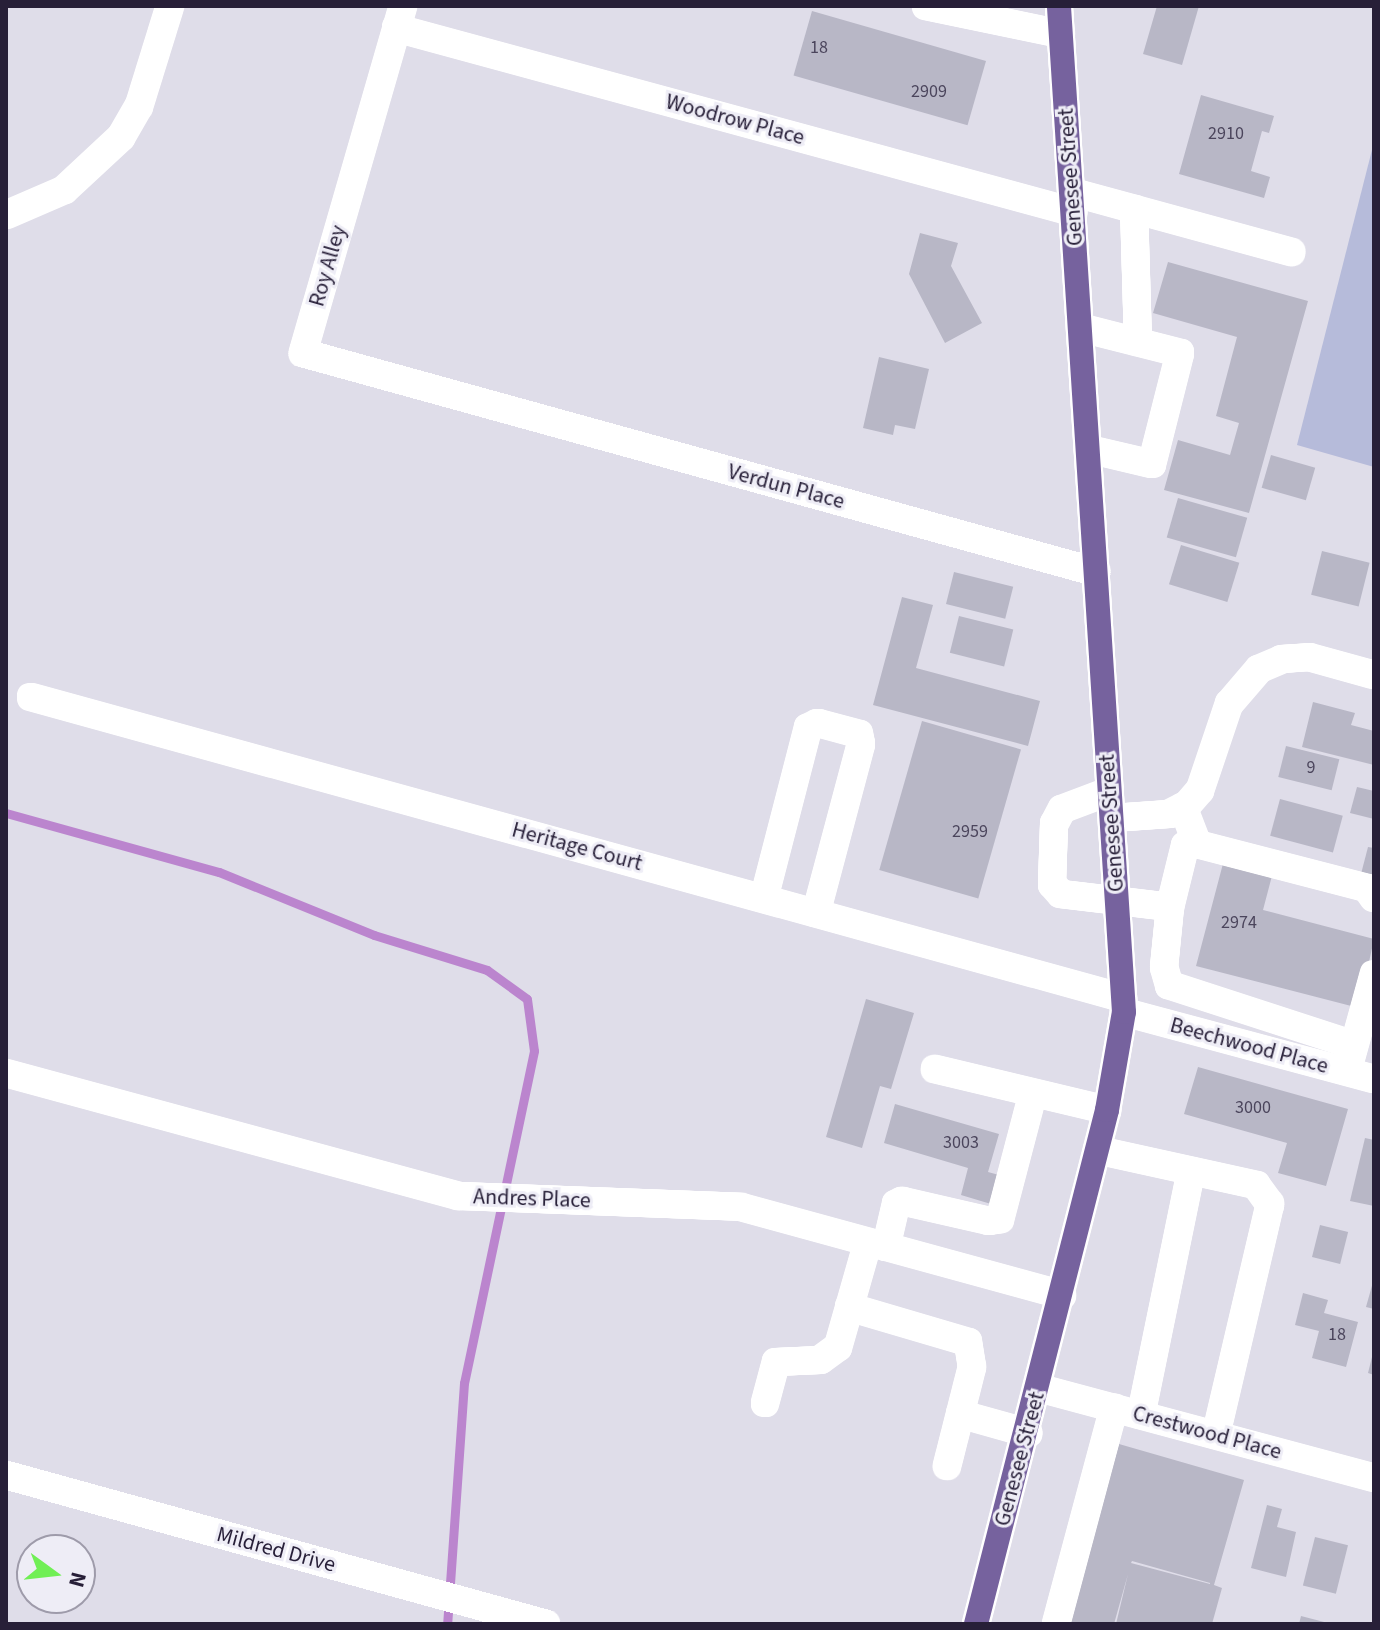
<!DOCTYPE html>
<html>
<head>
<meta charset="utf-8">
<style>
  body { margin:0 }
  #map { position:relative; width:1380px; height:1630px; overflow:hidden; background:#dfdde9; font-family:"Source Sans 3",sans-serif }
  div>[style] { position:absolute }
  .green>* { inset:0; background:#b6bbda }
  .stream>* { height:9px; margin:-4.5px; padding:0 4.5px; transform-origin:4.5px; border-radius:4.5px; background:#bb85ce }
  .building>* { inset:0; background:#b8b7c6; transform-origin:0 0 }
  .roads { filter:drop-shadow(2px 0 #fff) drop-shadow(-2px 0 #fff) drop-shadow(0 2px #fff) drop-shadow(0 -2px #fff) }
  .minor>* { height:24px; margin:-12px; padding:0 12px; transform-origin:12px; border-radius:12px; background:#fff }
  .major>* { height:24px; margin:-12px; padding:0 12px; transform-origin:12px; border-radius:12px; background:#76629e }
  span { translate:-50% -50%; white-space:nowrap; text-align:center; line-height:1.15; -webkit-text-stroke:6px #eeedf6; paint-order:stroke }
  .number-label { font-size:18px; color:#4b455c }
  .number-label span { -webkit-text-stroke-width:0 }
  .street-label { font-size:22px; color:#271f38 }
  .frame { position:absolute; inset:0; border:8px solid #271f38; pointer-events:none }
  .north { position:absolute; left:16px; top:1534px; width:80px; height:80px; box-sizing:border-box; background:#eeedf6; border:2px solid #9e9baa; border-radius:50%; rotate:105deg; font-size:22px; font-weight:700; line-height:32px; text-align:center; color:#271f38 }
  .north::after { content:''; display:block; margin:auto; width:28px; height:36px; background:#70ef55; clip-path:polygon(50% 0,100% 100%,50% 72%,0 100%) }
</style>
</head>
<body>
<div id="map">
  <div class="green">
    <div style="clip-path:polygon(1374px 142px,1374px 467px,1297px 445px)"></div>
  </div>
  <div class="stream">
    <div style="left:6px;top:813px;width:221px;rotate:15.5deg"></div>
    <div style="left:219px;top:872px;width:167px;rotate:22.1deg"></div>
    <div style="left:374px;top:935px;width:118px;rotate:17.2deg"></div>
    <div style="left:487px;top:970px;width:49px;rotate:35.9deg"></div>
    <div style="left:527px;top:999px;width:52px;rotate:82.3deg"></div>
    <div style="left:534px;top:1051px;width:339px;rotate:101.9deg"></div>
    <div style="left:464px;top:1383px;width:242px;rotate:94deg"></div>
  </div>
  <div class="building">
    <div style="clip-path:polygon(1157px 6px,1199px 6px,1182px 65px,1143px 54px)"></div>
    <div style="left:812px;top:11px;width:181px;height:67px;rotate:16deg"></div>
    <div style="clip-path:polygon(1201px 95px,1274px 116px,1269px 133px,1262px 131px,1251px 171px,1270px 177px,1264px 198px,1179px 174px)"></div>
    <div style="clip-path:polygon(920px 233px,958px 243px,951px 266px,982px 323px,945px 343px,909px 274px)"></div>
    <div style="clip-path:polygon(1168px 262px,1308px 301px,1249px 513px,1164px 490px,1178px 440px,1230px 455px,1239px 423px,1216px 416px,1237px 337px,1153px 313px)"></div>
    <div style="clip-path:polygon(879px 357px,929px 369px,915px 429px,895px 425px,893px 435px,863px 428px)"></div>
    <div style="left:1271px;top:455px;width:46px;height:34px;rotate:16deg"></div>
    <div style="left:1178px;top:498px;width:72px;height:41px;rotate:16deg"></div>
    <div style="left:1181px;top:545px;width:61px;height:41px;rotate:17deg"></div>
    <div style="left:1322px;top:551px;width:49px;height:45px;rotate:14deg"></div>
    <div style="left:954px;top:572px;width:61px;height:33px;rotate:14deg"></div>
    <div style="clip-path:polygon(902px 597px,933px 605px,916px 668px,1040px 701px,1028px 746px,873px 705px)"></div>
    <div style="left:959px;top:616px;width:56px;height:38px;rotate:14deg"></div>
    <div style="clip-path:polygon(1313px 702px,1355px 713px,1351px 725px,1374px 731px,1374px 765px,1302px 747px)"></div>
    <div style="left:922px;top:721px;width:103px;height:155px;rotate:16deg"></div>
    <div style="left:1286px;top:746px;width:55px;height:32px;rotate:14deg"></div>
    <div style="clip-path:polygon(1357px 787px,1374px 791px,1374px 819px,1350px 813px)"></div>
    <div style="left:1280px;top:799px;width:65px;height:38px;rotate:15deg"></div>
    <div style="clip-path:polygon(1368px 847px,1374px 848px,1374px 878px,1361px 874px)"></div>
    <div style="clip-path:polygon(1225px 856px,1274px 868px,1263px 910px,1374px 939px,1359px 1008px,1196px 966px)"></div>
    <div style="clip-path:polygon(866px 999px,914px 1013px,891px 1089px,880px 1086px,862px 1148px,826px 1137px)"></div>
    <div style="clip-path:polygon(1198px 1067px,1348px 1109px,1326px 1186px,1278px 1173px,1287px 1143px,1184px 1114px)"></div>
    <div style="clip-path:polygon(895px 1104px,999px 1134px,988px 1172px,999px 1175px,991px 1204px,961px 1195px,968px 1168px,884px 1143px)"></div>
    <div style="clip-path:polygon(1365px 1138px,1374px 1140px,1374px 1206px,1350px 1201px)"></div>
    <div style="left:1320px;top:1225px;width:29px;height:33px;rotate:14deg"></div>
    <div style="clip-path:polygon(1373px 1282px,1374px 1282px,1374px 1309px,1366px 1307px)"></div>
    <div style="clip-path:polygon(1303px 1293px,1328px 1300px,1324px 1313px,1358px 1322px,1346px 1367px,1312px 1358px,1319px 1331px,1295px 1325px)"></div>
    <div style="clip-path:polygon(1373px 1353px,1374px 1353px,1374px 1375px,1368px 1373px)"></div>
    <div style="clip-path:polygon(evenodd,1119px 1444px,1244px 1480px,1214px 1585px,1222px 1588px,1212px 1624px,1116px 1624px,1128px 1574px,1114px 1624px,1067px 1624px,1119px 1444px,1132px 1561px,1210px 1583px,1210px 1584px,1131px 1563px,1132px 1561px)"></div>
    <div style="clip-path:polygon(1267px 1505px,1282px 1509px,1277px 1527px,1296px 1532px,1286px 1577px,1251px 1568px)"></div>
    <div style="left:1315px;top:1537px;width:34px;height:50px;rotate:14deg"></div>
    <div style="clip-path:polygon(1301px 1616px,1328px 1623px,1328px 1624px,1299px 1624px)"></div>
  </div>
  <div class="roads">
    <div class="minor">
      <div style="left:403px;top:6px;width:361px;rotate:106.1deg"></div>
      <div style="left:303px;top:353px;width:823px;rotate:15.44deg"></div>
      <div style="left:926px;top:6px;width:138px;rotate:11.7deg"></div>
      <div style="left:396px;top:28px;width:702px;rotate:15.2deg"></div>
      <div style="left:1072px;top:192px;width:64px;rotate:15.3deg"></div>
      <div style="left:6px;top:215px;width:63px;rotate:-23.3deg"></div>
      <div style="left:64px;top:190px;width:78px;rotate:-42.9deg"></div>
      <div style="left:121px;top:137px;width:36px;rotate:-60deg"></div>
      <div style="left:139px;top:106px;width:105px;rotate:-72.8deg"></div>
      <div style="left:1082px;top:328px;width:101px;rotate:14.3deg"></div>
      <div style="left:1180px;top:353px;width:114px;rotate:104.2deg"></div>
      <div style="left:1152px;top:464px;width:66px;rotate:-166.8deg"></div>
      <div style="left:1138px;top:342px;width:133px;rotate:-91.7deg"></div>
      <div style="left:1134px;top:209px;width:163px;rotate:15.3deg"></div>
      <div style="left:31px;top:697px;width:1133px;rotate:15.41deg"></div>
      <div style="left:1110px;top:791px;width:51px;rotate:159.4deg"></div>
      <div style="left:1062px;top:809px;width:17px;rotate:118deg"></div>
      <div style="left:1054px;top:824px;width:60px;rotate:91.9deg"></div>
      <div style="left:1052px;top:884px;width:13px;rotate:48deg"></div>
      <div style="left:1061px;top:894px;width:110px;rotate:6.8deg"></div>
      <div style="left:1170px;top:907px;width:60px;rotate:95.7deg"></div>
      <div style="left:1164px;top:967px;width:19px;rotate:74deg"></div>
      <div style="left:1169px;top:985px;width:194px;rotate:18deg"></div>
      <div style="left:1183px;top:807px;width:40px;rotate:69deg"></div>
      <div style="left:1197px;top:844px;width:176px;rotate:14.5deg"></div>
      <div style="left:1367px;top:888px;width:12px;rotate:55deg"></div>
      <div style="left:1112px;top:818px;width:57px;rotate:-4deg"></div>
      <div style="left:1169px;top:814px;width:20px;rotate:-27deg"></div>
      <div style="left:1187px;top:805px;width:20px;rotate:-49deg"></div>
      <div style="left:1200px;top:790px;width:91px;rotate:-71.4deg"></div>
      <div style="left:1229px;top:704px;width:46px;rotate:-49.4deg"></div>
      <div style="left:1259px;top:669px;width:25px;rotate:-23deg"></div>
      <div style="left:1282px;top:659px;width:27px;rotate:-4deg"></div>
      <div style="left:1309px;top:657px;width:67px;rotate:15.5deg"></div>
      <div style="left:764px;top:898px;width:176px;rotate:-75.5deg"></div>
      <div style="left:808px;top:728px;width:11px;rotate:-27deg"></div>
      <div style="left:818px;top:723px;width:42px;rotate:15deg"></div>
      <div style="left:859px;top:734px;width:10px;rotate:79deg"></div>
      <div style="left:861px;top:744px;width:175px;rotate:104.9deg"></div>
      <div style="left:1170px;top:907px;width:63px;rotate:-76.2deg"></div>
      <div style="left:1185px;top:846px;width:12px;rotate:-9deg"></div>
      <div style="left:1124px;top:1012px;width:259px;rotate:15deg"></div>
      <div style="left:1350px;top:1061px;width:90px;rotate:-74.6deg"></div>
      <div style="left:935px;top:1069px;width:177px;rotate:13.4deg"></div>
      <div style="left:6px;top:1073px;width:469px;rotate:15.2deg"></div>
      <div style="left:459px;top:1196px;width:282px;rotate:2.2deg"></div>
      <div style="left:741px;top:1207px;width:333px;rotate:15.3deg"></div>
      <div style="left:1097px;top:1150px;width:163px;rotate:12.4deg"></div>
      <div style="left:1256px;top:1185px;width:24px;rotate:54deg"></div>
      <div style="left:1270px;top:1204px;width:237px;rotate:103.2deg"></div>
      <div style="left:886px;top:1247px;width:44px;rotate:-76.9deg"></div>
      <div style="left:896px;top:1204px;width:7px;rotate:-27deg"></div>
      <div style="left:902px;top:1201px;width:89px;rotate:12.9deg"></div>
      <div style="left:989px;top:1221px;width:11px;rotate:-10deg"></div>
      <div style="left:1000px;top:1219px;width:130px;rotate:-75.3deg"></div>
      <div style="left:849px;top:1307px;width:124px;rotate:16.4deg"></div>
      <div style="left:968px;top:1342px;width:25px;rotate:81deg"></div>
      <div style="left:972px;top:1367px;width:102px;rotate:104.2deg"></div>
      <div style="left:1039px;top:1388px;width:347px;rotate:15deg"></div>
      <div style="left:765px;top:1403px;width:42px;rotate:-75deg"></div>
      <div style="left:776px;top:1362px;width:44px;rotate:-2.6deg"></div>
      <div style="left:820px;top:1360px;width:22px;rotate:-36deg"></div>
      <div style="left:838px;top:1347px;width:109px;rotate:-74.1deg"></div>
      <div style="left:960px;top:1414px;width:71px;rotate:15.6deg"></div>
      <div style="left:1141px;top:1415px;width:249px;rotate:-78.4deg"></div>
      <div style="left:6px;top:1475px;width:560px;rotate:15.43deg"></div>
      <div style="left:1056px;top:1624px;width:224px;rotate:-75deg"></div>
    </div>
    <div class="major">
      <div style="left:976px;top:1624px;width:530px;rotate:-75.7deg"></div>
      <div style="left:1107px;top:1110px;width:99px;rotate:-80.2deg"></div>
      <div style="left:1124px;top:1012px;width:1008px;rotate:-93.7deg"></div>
    </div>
  </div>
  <div class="number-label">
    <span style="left:819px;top:48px">18</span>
    <span style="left:929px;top:92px">2909</span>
    <span style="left:1226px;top:134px">2910</span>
    <span style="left:1311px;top:768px">9</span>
    <span style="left:970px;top:832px">2959</span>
    <span style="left:1239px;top:923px">2974</span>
    <span style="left:1253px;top:1108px">3000</span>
    <span style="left:961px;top:1143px">3003</span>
    <span style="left:1337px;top:1335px">18</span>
  </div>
  <div class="street-label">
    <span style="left:735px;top:120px;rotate:15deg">Woodrow Place</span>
    <span style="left:1071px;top:177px;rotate:-94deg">Genesee Street</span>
    <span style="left:328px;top:266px;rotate:-74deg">Roy Alley</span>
    <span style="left:786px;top:487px;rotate:15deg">Verdun Place</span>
    <span style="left:1112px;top:823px;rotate:-94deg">Genesee Street</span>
    <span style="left:577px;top:847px;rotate:15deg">Heritage Court</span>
    <span style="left:1249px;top:1046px;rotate:15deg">Beechwood Place</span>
    <span style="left:532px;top:1199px;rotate:2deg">Andres Place</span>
    <span style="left:1207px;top:1433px;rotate:15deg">Crestwood Place</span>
    <span style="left:1020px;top:1459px;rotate:-75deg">Genesee Street</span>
    <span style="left:276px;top:1550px;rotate:15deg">Mildred Drive</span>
  </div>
  <div class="frame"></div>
  <div class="north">N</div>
</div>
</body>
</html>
